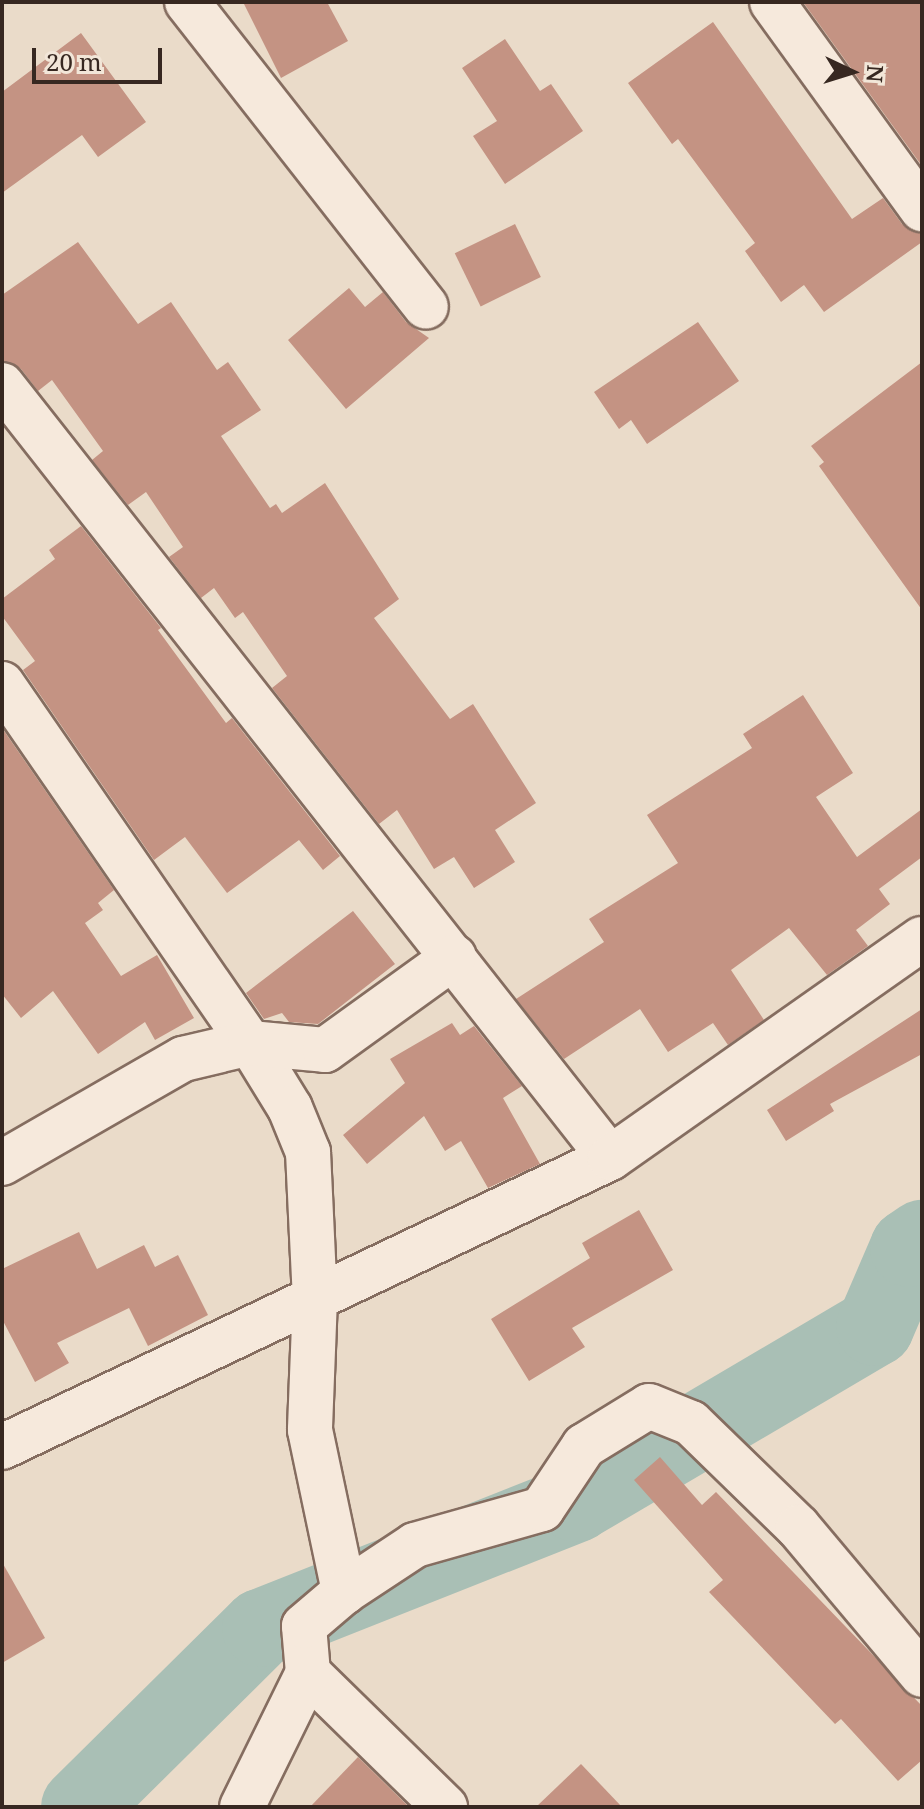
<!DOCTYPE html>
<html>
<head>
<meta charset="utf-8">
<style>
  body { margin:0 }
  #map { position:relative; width:924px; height:1809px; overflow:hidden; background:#eadbc9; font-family:"Noto Serif",serif }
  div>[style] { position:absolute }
  .river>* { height:78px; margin:-39px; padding:0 39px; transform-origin:39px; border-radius:39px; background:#a9bfb5 }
  .building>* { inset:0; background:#c49383; transform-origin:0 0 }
  .roads { filter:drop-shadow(2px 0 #856d60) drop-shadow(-2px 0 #856d60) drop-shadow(0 2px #856d60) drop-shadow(0 -2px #856d60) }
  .minor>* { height:44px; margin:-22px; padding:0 22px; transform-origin:22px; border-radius:22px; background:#f6e9dc }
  span { translate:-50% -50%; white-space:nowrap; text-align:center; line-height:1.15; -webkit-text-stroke:8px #f2e6d8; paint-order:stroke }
  .frame { position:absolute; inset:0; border:4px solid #372821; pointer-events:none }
  .north { position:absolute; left:812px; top:32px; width:80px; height:80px; -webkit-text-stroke:6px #f2e6d8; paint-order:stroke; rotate:94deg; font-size:22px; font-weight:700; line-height:32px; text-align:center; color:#372821 }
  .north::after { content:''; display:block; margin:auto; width:28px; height:36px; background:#372821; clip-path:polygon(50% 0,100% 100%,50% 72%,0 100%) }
  .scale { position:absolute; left:32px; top:48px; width:130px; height:36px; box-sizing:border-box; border:4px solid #372821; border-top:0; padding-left:10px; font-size:24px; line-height:28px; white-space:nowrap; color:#372821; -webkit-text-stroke:6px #f2e6d8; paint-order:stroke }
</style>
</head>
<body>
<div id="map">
  <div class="river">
    <div style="left:80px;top:1807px;width:255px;rotate:-44.7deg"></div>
    <div style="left:261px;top:1628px;width:339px;rotate:-21.6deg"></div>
    <div style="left:576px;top:1503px;width:347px;rotate:-30.5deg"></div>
    <div style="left:875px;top:1327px;width:86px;rotate:-66.7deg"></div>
    <div style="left:909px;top:1248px;width:16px;rotate:-35deg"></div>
  </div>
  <div class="building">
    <div style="clip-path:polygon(243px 2px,327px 2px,348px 41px,281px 78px)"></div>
    <div style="clip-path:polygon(803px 2px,922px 2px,922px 166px)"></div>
    <div style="clip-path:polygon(713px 22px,852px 219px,883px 198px,902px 224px,922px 234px,922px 242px,824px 312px,804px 285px,781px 302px,745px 251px,755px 243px,678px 139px,672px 144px,628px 83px)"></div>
    <div style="clip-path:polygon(81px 33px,146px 122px,98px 157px,82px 135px,2px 193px,2px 92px)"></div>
    <div style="clip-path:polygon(505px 39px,540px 91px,551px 84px,583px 131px,505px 184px,473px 136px,497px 121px,462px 68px)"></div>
    <div style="left:515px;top:224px;width:59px;height:67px;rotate:64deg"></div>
    <div style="clip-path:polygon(78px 242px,138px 324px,171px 302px,217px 370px,228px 362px,261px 410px,221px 436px,270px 508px,276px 504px,282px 513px,325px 483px,399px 599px,374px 618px,450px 719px,473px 704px,536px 803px,495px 830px,515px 862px,474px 888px,454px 857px,434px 869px,397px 810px,379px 824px,272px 688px,287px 676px,243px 612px,235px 618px,214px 588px,201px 598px,169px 557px,183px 547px,146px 492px,128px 505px,92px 460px,103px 451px,52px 380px,38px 391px,21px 369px,2px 361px,2px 295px)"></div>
    <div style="clip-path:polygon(349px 288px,365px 307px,383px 292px,406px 322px,429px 338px,346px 409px,288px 340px)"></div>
    <div style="clip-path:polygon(698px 322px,739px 381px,647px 444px,631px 420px,619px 429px,594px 392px)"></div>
    <div style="clip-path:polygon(922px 362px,922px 610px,819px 466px,824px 462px,811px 446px)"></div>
    <div style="clip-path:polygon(81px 526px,161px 628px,158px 630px,226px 723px,232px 718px,340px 856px,323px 870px,299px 840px,227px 893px,185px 837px,154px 860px,23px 670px,35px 661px,2px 616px,2px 599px,55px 559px,49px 550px)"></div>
    <div style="clip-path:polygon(803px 695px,853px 773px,816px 797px,857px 857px,922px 809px,922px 857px,879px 889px,890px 904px,856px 930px,868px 946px,827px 975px,789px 928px,731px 970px,764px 1020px,728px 1045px,713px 1023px,668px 1052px,640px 1009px,564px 1059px,516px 999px,604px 942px,589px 919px,678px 863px,647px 815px,752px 748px,743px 734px)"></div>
    <div style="clip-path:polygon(2px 728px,114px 890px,98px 903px,103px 910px,85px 923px,121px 976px,157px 955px,194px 1018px,155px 1040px,145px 1022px,98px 1054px,53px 991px,21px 1018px,2px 994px)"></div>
    <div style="clip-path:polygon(353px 911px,395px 964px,318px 1024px,289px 1022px,282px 1013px,264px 1019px,246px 993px)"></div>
    <div style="clip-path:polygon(922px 1009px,922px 1054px,830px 1104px,834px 1111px,786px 1141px,767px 1110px)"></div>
    <div style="clip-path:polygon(452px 1023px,460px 1035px,474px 1026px,522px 1086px,503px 1098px,540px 1164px,488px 1188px,461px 1141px,445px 1151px,424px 1116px,367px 1164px,343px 1135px,405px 1083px,390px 1059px)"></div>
    <div style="clip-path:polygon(639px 1210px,673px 1270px,572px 1328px,585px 1347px,529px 1381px,491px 1319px,590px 1258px,582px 1243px)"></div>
    <div style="clip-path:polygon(79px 1232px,97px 1269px,144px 1245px,155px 1267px,178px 1255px,208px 1315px,148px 1346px,129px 1308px,57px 1343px,69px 1363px,35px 1382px,2px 1319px,2px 1269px)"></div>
    <div style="clip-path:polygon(660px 1457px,702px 1505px,716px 1492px,922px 1706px,922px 1760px,898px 1781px,841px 1719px,835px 1724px,709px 1592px,723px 1580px,634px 1480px)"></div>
    <div style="clip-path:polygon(2px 1562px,45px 1638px,2px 1663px)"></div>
    <div style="clip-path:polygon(358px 1757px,409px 1807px,310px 1807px)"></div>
    <div style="clip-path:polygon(581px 1764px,622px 1807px,536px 1807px)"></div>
  </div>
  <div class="roads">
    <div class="minor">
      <div style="left:187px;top:2px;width:387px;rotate:51.9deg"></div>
      <div style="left:772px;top:2px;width:256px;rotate:54.1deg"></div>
      <div style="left:2px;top:385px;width:983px;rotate:51.81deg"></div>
      <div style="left:2px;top:684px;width:436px;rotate:55.4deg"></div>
      <div style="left:250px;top:1043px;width:76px;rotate:58.4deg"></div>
      <div style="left:290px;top:1108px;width:48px;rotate:67.8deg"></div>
      <div style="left:308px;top:1152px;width:146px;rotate:87.3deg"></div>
      <div style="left:315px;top:1298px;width:132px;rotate:92.2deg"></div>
      <div style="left:310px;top:1430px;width:166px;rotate:78.1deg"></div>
      <div style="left:2px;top:1163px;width:209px;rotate:-29.9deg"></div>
      <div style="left:183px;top:1059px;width:69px;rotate:-13.4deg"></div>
      <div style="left:250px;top:1043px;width:75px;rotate:5.3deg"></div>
      <div style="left:325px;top:1050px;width:159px;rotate:-35.8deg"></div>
      <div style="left:2px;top:1447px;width:673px;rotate:-25.42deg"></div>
      <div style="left:610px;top:1158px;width:381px;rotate:-35.1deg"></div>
      <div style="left:308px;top:1673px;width:192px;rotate:44.4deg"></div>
      <div style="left:242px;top:1807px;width:149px;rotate:-63.8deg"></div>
      <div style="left:308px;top:1673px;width:47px;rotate:-94.9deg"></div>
      <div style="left:304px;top:1626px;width:52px;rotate:-40.4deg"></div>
      <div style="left:344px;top:1592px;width:85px;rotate:-33.5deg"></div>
      <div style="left:415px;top:1545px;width:132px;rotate:-15.8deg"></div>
      <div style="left:542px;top:1509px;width:76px;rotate:-56.3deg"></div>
      <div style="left:584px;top:1446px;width:76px;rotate:-31.6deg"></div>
      <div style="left:649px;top:1406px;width:45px;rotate:22deg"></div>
      <div style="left:691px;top:1423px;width:149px;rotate:44.2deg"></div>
      <div style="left:798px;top:1527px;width:193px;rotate:50deg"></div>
    </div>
  </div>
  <div class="frame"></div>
  <div class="north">N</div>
  <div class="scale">20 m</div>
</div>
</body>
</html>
